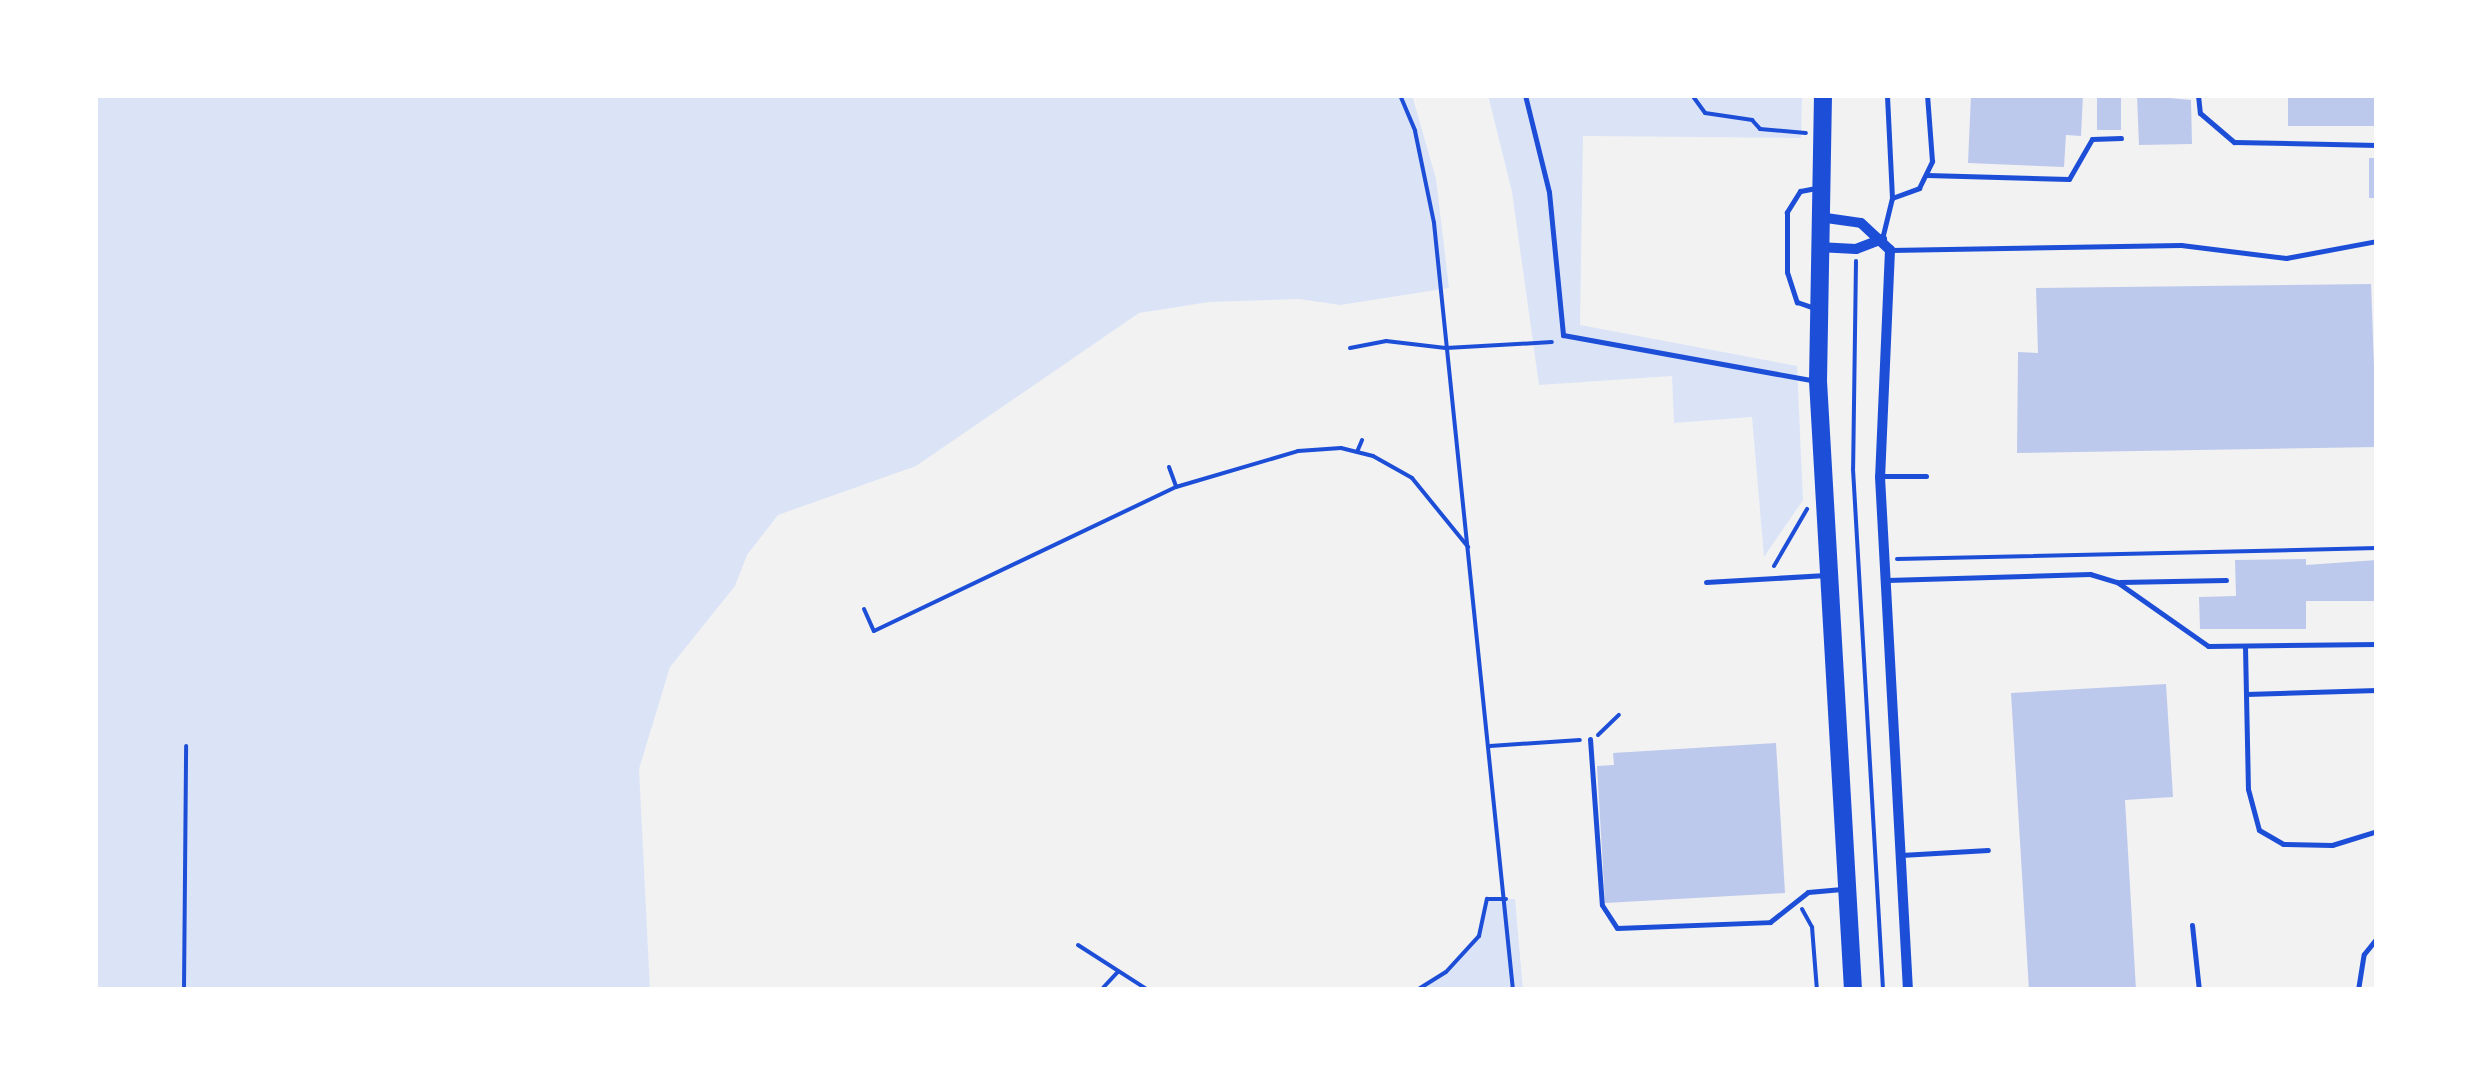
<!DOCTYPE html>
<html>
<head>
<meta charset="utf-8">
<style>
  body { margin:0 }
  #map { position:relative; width:2472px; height:1085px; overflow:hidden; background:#f2f2f2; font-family:Literata,serif }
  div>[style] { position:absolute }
  .green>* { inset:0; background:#dbe4f7 }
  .building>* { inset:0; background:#bdc9ec; transform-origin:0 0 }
  .path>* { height:4px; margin:-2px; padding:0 2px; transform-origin:2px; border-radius:2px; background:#1d4ed8 }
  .service>* { height:5px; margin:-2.5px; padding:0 2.5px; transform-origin:2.5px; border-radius:2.5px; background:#1d4ed8 }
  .minor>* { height:10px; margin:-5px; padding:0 5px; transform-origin:5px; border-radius:5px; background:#1d4ed8 }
  .trunk>* { height:18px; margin:-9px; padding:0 9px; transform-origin:9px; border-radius:9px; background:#1d4ed8 }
  span { translate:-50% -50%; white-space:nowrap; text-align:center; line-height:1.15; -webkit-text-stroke:10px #fff; paint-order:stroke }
  .frame { position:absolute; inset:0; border:98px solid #fff; pointer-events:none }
</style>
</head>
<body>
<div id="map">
  <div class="green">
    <div style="clip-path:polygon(95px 95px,1412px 95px,1436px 179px,1449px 288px,1340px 305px,1299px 299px,1209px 302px,1139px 313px,916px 466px,778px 515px,747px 555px,735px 586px,670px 667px,639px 769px,650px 990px,95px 990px)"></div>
    <div style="clip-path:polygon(1488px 95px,1802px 95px,1801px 138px,1583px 136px,1580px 325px,1797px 366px,1803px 500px,1764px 557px,1752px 417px,1674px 423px,1672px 376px,1539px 385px,1512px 192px)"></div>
    <div style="clip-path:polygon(1487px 899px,1515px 899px,1523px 990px,1417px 990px,1446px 972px,1479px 936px)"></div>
  </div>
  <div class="building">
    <div style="clip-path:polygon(1971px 95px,2083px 95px,2081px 136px,2066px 135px,2064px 167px,1968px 163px)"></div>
    <div style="left:2097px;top:95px;width:24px;height:35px"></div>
    <div style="clip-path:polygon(2137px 95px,2191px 100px,2192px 144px,2139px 145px)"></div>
    <div style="left:2288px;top:95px;width:89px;height:31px"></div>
    <div style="left:2369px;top:158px;width:8px;height:40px"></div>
    <div style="clip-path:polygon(2371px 284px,2377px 447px,2017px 453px,2018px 352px,2038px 353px,2036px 288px)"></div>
    <div style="clip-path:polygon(2306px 559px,2306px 565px,2377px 560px,2377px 601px,2306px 601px,2306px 629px,2200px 629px,2199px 597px,2236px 596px,2235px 560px)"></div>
    <div style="clip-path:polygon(2166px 684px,2173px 797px,2125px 800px,2136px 990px,2029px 990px,2011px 693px)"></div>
    <div style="clip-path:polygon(1776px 743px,1785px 893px,1605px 903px,1597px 766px,1614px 765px,1613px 753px)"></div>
  </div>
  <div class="path">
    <div style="left:1400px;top:95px;width:39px;rotate:67deg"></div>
    <div style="left:1415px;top:131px;width:94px;rotate:78.3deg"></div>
    <div style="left:1434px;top:223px;width:771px;rotate:84.12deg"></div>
    <div style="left:1692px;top:95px;width:22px;rotate:54deg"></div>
    <div style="left:1705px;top:113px;width:48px;rotate:8.5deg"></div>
    <div style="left:1752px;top:120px;width:12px;rotate:48deg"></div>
    <div style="left:1760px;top:129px;width:46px;rotate:5deg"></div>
    <div style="left:1856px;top:261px;width:208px;rotate:90.8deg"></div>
    <div style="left:1853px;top:469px;width:522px;rotate:86.7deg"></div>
    <div style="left:1350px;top:348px;width:37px;rotate:-11deg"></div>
    <div style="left:1386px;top:341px;width:60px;rotate:6.7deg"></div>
    <div style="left:1446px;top:348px;width:106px;rotate:-3.2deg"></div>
    <div style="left:1357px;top:452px;width:13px;rotate:-67deg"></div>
    <div style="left:1169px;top:467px;width:20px;rotate:70deg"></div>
    <div style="left:1897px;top:559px;width:480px;rotate:-1.3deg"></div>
    <div style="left:1774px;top:566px;width:66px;rotate:-59.9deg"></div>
    <div style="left:864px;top:609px;width:24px;rotate:66deg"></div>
    <div style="left:874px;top:631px;width:335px;rotate:-25.5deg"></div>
    <div style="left:1176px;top:487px;width:127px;rotate:-16.4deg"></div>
    <div style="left:1298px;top:451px;width:43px;rotate:-4deg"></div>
    <div style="left:1341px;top:448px;width:33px;rotate:14deg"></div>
    <div style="left:1373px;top:456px;width:45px;rotate:29.4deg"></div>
    <div style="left:1412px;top:478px;width:89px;rotate:50.9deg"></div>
    <div style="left:1598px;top:735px;width:29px;rotate:-44deg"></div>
    <div style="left:1490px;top:746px;width:90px;rotate:-3.8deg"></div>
    <div style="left:1802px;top:909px;width:21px;rotate:61deg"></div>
    <div style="left:1812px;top:927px;width:63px;rotate:85.5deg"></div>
    <div style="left:1078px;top:945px;width:83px;rotate:32.7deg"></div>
    <div style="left:184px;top:990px;width:244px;rotate:-89.5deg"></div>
    <div style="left:1101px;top:990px;width:25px;rotate:-47deg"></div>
    <div style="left:1417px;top:990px;width:34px;rotate:-32deg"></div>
    <div style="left:1446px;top:972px;width:49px;rotate:-47.5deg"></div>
    <div style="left:1479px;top:936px;width:38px;rotate:-78deg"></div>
    <div style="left:1487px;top:899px;width:19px"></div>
  </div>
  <div class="service">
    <div style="left:1525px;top:95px;width:100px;rotate:76.1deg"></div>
    <div style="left:1549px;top:192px;width:144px;rotate:84.4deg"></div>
    <div style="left:1563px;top:335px;width:256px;rotate:10.3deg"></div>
    <div style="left:2198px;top:95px;width:18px;rotate:84deg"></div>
    <div style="left:2200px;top:113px;width:45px;rotate:40.5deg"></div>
    <div style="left:2234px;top:142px;width:143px;rotate:1.2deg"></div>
    <div style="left:1927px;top:175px;width:142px;rotate:1.6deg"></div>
    <div style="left:2069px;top:179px;width:46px;rotate:-60.1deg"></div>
    <div style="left:2092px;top:139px;width:29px;rotate:-2deg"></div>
    <div style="left:1816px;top:188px;width:16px;rotate:169deg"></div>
    <div style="left:1800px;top:191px;width:25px;rotate:122deg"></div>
    <div style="left:1787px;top:212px;width:60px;rotate:90deg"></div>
    <div style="left:1787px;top:272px;width:32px;rotate:72deg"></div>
    <div style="left:1797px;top:302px;width:21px;rotate:19deg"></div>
    <div style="left:1892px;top:198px;width:29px;rotate:-20deg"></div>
    <div style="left:1919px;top:188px;width:30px;rotate:-64deg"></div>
    <div style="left:1932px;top:161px;width:66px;rotate:-94.3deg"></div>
    <div style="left:1882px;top:239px;width:42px;rotate:-76.3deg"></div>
    <div style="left:1892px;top:198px;width:103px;rotate:-92.8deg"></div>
    <div style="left:1890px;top:250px;width:291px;rotate:-1deg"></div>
    <div style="left:2181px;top:245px;width:106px;rotate:7.1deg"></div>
    <div style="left:2286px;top:258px;width:93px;rotate:-10.6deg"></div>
    <div style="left:1883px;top:476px;width:43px"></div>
    <div style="left:1887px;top:580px;width:203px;rotate:-1.7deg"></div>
    <div style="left:2090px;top:574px;width:28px;rotate:17deg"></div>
    <div style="left:2117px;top:582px;width:111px;rotate:35.1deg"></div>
    <div style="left:2208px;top:646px;width:169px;rotate:-0.7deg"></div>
    <div style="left:1706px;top:582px;width:120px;rotate:-3.3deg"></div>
    <div style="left:2120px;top:582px;width:106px;rotate:-1.1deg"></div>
    <div style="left:2245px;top:647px;width:142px;rotate:88.8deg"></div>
    <div style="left:2248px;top:789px;width:42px;rotate:75deg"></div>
    <div style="left:2259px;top:830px;width:28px;rotate:30deg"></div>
    <div style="left:2283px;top:844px;width:49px;rotate:1.2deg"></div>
    <div style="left:2332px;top:845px;width:47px;rotate:-17.3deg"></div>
    <div style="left:2246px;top:694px;width:131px;rotate:-1.7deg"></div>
    <div style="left:1590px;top:739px;width:166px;rotate:85.9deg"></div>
    <div style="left:1602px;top:905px;width:27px;rotate:57deg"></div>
    <div style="left:1617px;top:928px;width:153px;rotate:-2.2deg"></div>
    <div style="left:1770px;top:922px;width:48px;rotate:-38.3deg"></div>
    <div style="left:1808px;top:892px;width:34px;rotate:-5deg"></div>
    <div style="left:1901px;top:855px;width:87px;rotate:-3.3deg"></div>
    <div style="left:2192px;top:925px;width:65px;rotate:83.9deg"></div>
    <div style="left:2358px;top:990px;width:36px;rotate:-81deg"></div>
    <div style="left:2364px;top:954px;width:21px;rotate:-51deg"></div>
  </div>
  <div class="minor">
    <div style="left:1819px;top:217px;width:42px;rotate:8.1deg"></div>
    <div style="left:1861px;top:223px;width:40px;rotate:43deg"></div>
    <div style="left:1890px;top:250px;width:227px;rotate:92.5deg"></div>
    <div style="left:1880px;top:477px;width:514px;rotate:86.88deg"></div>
    <div style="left:1818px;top:247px;width:38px;rotate:3deg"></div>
    <div style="left:1856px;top:249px;width:28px;rotate:-21deg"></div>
  </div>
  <div class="trunk">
    <div style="left:1823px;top:95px;width:286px;rotate:91deg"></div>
    <div style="left:1818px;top:381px;width:610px;rotate:86.71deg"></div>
  </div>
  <div class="frame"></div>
</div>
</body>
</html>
